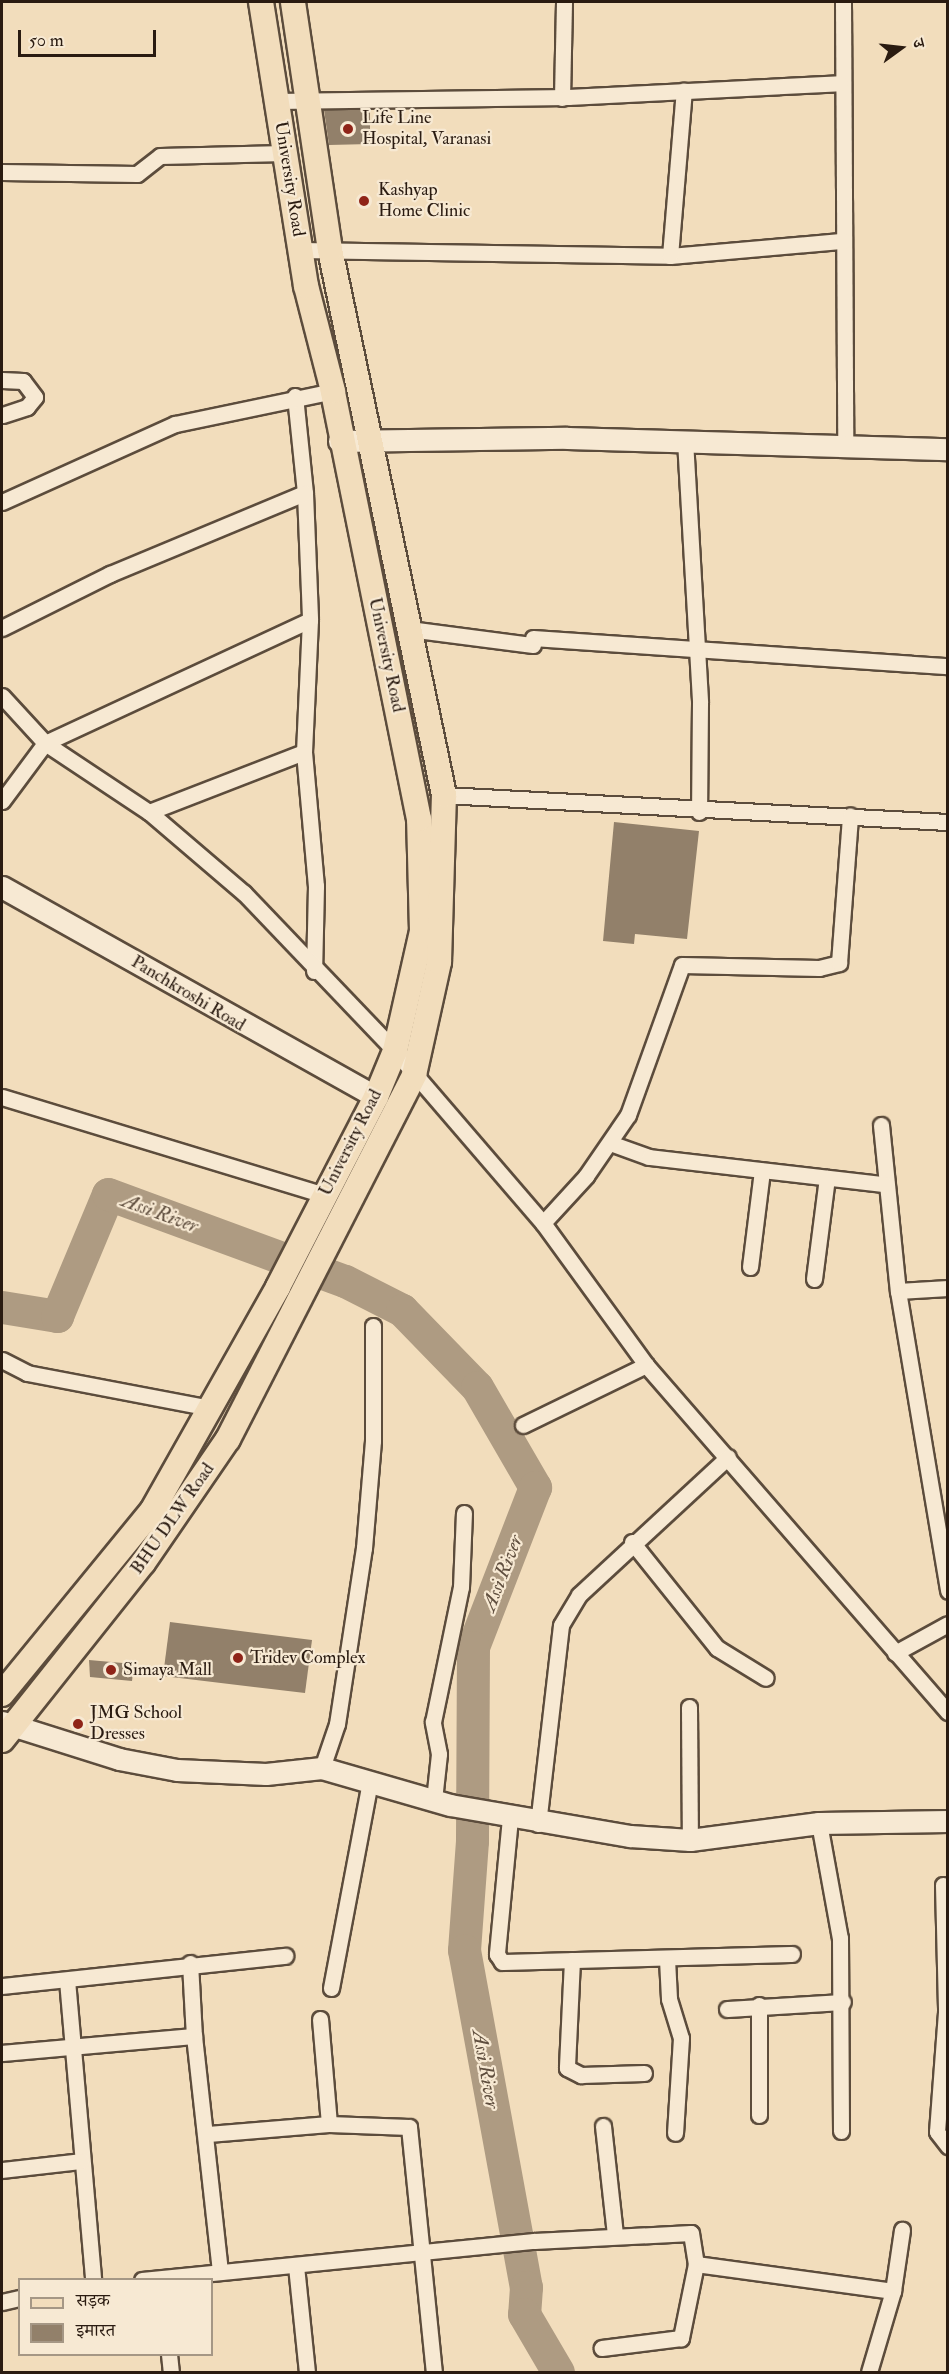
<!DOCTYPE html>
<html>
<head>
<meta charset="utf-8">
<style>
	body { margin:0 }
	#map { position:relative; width:949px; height:2374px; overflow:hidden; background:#f2ddbc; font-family:"IM FELL Double Pica","Noto Serif Devanagari",serif }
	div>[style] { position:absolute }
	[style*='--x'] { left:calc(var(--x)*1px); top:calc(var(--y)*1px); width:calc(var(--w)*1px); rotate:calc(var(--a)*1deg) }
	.river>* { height:33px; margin:-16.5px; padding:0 16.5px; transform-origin:16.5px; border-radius:16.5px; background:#ae9b82 }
	.building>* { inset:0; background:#92806a }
	.roads { filter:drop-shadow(2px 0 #5c4c3c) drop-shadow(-2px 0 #5c4c3c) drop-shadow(0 2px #5c4c3c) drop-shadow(0 -2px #5c4c3c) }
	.street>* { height:15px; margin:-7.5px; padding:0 7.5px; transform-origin:7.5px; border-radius:7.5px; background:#f7e9d3 }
	.secondary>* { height:21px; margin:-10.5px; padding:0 10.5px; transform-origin:10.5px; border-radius:10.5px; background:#f7e9d3 }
	.primary>* { height:24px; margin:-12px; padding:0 12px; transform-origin:12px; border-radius:12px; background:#f2ddbc }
	.dots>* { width:16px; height:16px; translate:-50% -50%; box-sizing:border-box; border:3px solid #f7e9d3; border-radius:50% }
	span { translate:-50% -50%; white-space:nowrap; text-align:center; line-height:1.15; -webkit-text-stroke:4.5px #f7e9d3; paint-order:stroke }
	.poi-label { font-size:18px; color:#2a1b11 }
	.left { translate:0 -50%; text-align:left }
	.street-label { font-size:18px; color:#2a1b11 }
	.water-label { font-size:20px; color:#5f4e3e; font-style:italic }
	.frame { position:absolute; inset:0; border:3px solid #2a1b11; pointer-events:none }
	.legend { position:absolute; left:18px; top:2278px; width:195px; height:78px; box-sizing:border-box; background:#f7e9d3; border:2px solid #a59785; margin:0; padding:8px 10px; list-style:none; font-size:18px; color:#2a1b11 }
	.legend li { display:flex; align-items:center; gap:12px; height:30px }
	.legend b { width:30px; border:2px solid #a59785 }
	.north { position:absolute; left:871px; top:18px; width:60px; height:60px; -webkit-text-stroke:4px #f7e9d3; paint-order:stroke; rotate:75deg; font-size:16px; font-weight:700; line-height:24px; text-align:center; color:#2a1b11 }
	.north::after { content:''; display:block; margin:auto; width:21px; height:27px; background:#2a1b11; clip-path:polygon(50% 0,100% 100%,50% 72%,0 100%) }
	.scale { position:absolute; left:18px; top:30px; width:138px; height:27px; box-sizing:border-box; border:3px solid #2a1b11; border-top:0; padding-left:8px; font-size:18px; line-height:21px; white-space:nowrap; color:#2a1b11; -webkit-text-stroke:4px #f7e9d3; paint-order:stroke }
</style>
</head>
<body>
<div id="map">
	<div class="river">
		<div style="--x:2;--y:1307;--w:56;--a:9.3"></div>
		<div style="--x:57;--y:1316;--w:132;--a:-67.3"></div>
		<div style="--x:108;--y:1194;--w:252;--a:20.2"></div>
		<div style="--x:345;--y:1281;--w:64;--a:27"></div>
		<div style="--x:402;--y:1310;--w:107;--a:45.8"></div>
		<div style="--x:477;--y:1387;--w:116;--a:59.9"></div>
		<div style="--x:535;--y:1487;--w:172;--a:111.2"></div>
		<div style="--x:473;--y:1647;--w:194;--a:90.3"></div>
		<div style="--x:472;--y:1841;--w:109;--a:94.2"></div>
		<div style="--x:464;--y:1950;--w:343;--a:79.6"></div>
		<div style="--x:526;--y:2287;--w:27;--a:94"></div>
		<div style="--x:524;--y:2314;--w:67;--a:59.6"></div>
	</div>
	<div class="building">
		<div style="clip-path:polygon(370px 109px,370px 144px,329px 145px,324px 110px)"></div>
		<div style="clip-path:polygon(614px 822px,699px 831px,687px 939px,635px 934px,634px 944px,603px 941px)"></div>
		<div style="clip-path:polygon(170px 1622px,312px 1640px,305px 1693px,163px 1676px)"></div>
		<div style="clip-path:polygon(89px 1660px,134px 1664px,132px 1681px,90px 1677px)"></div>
	</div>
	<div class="roads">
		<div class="street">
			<div style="--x:843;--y:2;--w:446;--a:89.7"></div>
			<div style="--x:562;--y:98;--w:96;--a:-88.8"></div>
			<div style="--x:277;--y:101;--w:291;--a:-0.8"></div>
			<div style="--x:568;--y:97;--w:272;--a:-2.9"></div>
			<div style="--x:2;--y:172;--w:135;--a:0.8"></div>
			<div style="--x:137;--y:174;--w:29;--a:-38"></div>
			<div style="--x:160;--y:156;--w:125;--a:-1.4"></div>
			<div style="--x:300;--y:250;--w:370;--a:0.9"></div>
			<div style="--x:670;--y:256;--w:174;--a:-5"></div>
			<div style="--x:670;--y:256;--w:166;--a:-85.2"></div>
			<div style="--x:2;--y:380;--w:21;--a:3"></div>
			<div style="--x:23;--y:381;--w:20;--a:53"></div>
			<div style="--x:35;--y:397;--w:13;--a:129"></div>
			<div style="--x:27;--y:407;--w:26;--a:162"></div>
			<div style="--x:295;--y:396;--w:98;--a:84.1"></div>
			<div style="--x:305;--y:493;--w:127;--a:87.7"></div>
			<div style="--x:310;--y:620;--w:132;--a:92.6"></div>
			<div style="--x:304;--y:752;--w:135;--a:84.9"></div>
			<div style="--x:316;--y:886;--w:85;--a:91.3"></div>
			<div style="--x:685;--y:440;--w:263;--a:86.7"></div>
			<div style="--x:700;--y:703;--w:109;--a:90.5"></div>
			<div style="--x:2;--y:502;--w:190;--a:-24.3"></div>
			<div style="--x:175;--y:424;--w:161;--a:-11.8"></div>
			<div style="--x:2;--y:628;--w:121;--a:-26.6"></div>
			<div style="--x:110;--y:574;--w:211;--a:-22.6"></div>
			<div style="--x:409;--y:629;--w:125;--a:7.4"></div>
			<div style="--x:533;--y:638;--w:416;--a:3.9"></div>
			<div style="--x:2;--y:696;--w:64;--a:47.5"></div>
			<div style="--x:45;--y:743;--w:125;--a:33.6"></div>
			<div style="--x:149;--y:812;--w:125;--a:40.5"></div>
			<div style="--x:244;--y:893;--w:219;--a:46.3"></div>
			<div style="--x:395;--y:1051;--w:227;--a:49.3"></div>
			<div style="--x:543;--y:1223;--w:175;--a:54"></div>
			<div style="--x:646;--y:1365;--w:460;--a:49"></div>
			<div style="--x:444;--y:795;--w:505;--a:3.07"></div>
			<div style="--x:2;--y:801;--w:72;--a:-53.4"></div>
			<div style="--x:45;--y:743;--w:292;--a:-24.9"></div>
			<div style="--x:149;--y:812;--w:166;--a:-21.2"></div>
			<div style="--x:2;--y:1097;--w:337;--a:16.9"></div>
			<div style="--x:881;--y:1125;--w:167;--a:84.2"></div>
			<div style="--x:898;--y:1291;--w:304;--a:80.5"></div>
			<div style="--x:610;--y:1143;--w:41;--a:19.7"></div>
			<div style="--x:649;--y:1157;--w:237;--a:6.6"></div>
			<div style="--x:543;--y:1223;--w:64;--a:-47.5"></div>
			<div style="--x:586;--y:1176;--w:74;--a:-55.5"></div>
			<div style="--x:628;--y:1115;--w:159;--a:-70.2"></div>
			<div style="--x:682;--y:965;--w:137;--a:1.3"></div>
			<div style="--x:819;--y:968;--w:21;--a:-14"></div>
			<div style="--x:839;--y:963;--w:148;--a:-85.7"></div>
			<div style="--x:750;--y:1267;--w:97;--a:-82.9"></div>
			<div style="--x:814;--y:1279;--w:102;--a:-82.7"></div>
			<div style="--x:898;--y:1291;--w:50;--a:-3.4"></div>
			<div style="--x:2;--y:1360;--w:28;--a:27"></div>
			<div style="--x:27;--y:1373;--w:186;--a:10.8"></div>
			<div style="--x:523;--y:1425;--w:137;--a:-26"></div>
			<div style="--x:632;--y:1542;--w:136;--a:51.3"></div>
			<div style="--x:717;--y:1648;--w:57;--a:31.5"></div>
			<div style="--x:895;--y:1653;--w:60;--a:-28.7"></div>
			<div style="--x:689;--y:1707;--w:133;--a:89.6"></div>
			<div style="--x:322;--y:1768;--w:46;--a:-71.2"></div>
			<div style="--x:337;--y:1724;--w:178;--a:-81.3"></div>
			<div style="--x:364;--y:1548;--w:107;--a:-85.2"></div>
			<div style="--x:373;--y:1441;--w:115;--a:-90"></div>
			<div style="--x:434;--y:1800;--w:46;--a:-83.8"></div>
			<div style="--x:439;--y:1754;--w:33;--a:-101"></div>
			<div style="--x:433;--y:1722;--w:138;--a:-78.3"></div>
			<div style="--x:461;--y:1587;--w:74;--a:-87.7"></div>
			<div style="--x:510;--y:1818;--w:137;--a:95.5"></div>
			<div style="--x:497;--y:1954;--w:9;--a:58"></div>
			<div style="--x:502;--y:1962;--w:290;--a:-1.6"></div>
			<div style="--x:819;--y:1823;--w:117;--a:79.7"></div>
			<div style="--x:840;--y:1938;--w:193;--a:89.7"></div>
			<div style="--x:538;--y:1824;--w:200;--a:-83.4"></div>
			<div style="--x:561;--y:1625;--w:35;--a:-59"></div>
			<div style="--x:579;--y:1595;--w:203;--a:-42.8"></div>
			<div style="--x:943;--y:1885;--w:127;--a:88.6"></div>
			<div style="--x:946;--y:2012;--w:120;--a:94.3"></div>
			<div style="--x:937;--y:2132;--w:18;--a:52"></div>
			<div style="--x:667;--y:1959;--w:40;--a:87.1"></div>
			<div style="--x:669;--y:1999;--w:41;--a:72.9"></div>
			<div style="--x:681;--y:2038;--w:95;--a:93.6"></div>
			<div style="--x:572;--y:1960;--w:108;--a:92.7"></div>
			<div style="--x:567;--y:2068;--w:16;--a:27"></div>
			<div style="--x:581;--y:2075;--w:63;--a:-1.8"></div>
			<div style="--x:190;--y:1963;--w:73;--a:86.9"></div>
			<div style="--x:67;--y:1980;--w:301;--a:85"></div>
			<div style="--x:2;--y:1986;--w:285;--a:-6.1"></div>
			<div style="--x:331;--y:1988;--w:210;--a:-79.3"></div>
			<div style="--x:727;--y:2009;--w:116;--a:-3.5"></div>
			<div style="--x:320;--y:2019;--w:105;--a:85.1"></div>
			<div style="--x:2;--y:2053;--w:193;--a:-5.1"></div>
			<div style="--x:194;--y:2036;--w:237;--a:83.7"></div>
			<div style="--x:759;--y:2115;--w:110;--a:-90"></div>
			<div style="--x:603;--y:2126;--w:110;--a:83.7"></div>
			<div style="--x:208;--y:2134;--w:121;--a:-4.7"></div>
			<div style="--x:329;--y:2124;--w:80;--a:2.1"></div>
			<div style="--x:409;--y:2127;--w:246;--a:84.2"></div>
			<div style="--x:2;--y:2170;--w:80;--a:-6.5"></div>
			<div style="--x:696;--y:2264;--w:199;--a:7.8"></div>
			<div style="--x:893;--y:2291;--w:84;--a:106.5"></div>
			<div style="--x:296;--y:2266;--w:107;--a:84.1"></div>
			<div style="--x:142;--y:2280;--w:394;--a:-5.7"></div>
			<div style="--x:534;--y:2241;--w:157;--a:-2.9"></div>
			<div style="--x:691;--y:2233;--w:31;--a:81"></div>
			<div style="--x:696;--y:2264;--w:76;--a:101.5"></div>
			<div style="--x:681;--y:2338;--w:80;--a:172.8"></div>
			<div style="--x:893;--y:2291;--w:62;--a:-81.6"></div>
			<div style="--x:2;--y:2302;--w:18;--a:-13"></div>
			<div style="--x:169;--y:2354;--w:18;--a:84"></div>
		</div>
		<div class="secondary">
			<div style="--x:339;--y:441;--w:228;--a:-0.8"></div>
			<div style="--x:567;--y:438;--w:381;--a:1.7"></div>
			<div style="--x:2;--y:887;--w:429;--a:29.3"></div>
			<div style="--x:2;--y:1722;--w:123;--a:17.5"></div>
			<div style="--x:119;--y:1759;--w:59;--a:10.7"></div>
			<div style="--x:177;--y:1770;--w:89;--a:2.6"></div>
			<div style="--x:266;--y:1774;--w:56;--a:-6.1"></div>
			<div style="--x:322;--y:1768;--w:133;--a:16.1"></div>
			<div style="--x:450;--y:1805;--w:183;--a:9.8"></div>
			<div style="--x:630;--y:1836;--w:60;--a:3.8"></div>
			<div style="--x:690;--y:1840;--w:130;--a:-7.5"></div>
			<div style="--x:819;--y:1823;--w:129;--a:-0.9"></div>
		</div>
		<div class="primary">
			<div style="--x:2;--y:1694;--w:237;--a:-50.7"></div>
			<div style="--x:152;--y:1511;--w:257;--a:-60.6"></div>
			<div style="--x:278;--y:1287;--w:214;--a:-62.7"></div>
			<div style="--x:376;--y:1097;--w:50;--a:-67.6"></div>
			<div style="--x:395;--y:1051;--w:123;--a:-77.3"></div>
			<div style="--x:422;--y:931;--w:112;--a:-91.5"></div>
			<div style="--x:419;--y:819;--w:437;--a:-101.4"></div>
			<div style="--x:333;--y:391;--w:108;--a:-104.4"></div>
			<div style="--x:306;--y:286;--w:288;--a:-99"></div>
			<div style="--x:2;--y:1740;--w:226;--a:-51.5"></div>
			<div style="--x:143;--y:1563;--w:150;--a:-55.6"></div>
			<div style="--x:228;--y:1439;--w:409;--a:-62.9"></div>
			<div style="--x:414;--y:1075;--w:116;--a:-77.5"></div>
			<div style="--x:439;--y:962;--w:167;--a:-88.3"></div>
			<div style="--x:444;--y:795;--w:557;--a:-101.81"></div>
			<div style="--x:330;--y:250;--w:251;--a:-98.5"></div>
		</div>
	</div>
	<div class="dots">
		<div style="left:348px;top:129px;background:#8f2418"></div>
		<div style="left:364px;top:201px;background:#8f2418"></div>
		<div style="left:238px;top:1658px;background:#8f2418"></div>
		<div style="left:111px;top:1670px;background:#8f2418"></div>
		<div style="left:78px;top:1724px;background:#8f2418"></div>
	</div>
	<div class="poi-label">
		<span class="left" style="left:362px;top:129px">Life Line<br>Hospital, Varanasi</span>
		<span class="left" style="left:378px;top:201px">Kashyap<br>Home Clinic</span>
		<span class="left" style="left:250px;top:1658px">Tridev Complex</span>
		<span class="left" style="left:123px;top:1670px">Simaya Mall</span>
		<span class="left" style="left:90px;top:1724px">JMG School<br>Dresses</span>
	</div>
	<div class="street-label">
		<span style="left:289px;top:179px;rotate:81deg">University Road</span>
		<span style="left:386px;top:655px;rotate:78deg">University Road</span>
		<span style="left:188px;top:994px;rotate:31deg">Panchkroshi Road</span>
		<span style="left:351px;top:1143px;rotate:-63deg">University Road</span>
		<span style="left:173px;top:1519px;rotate:-55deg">BHU DLW Road</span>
	</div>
	<div class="water-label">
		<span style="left:160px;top:1213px;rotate:20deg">Assi River</span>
		<span style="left:502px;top:1573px;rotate:-69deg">Assi River</span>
		<span style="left:486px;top:2069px;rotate:80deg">Assi River</span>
	</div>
	<div class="frame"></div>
	<ul class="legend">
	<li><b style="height:8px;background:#f2ddbc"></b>सड़क</li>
	<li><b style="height:16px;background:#92806a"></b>इमारत</li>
	</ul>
	<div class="north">उ</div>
	<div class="scale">50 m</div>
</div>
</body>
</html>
